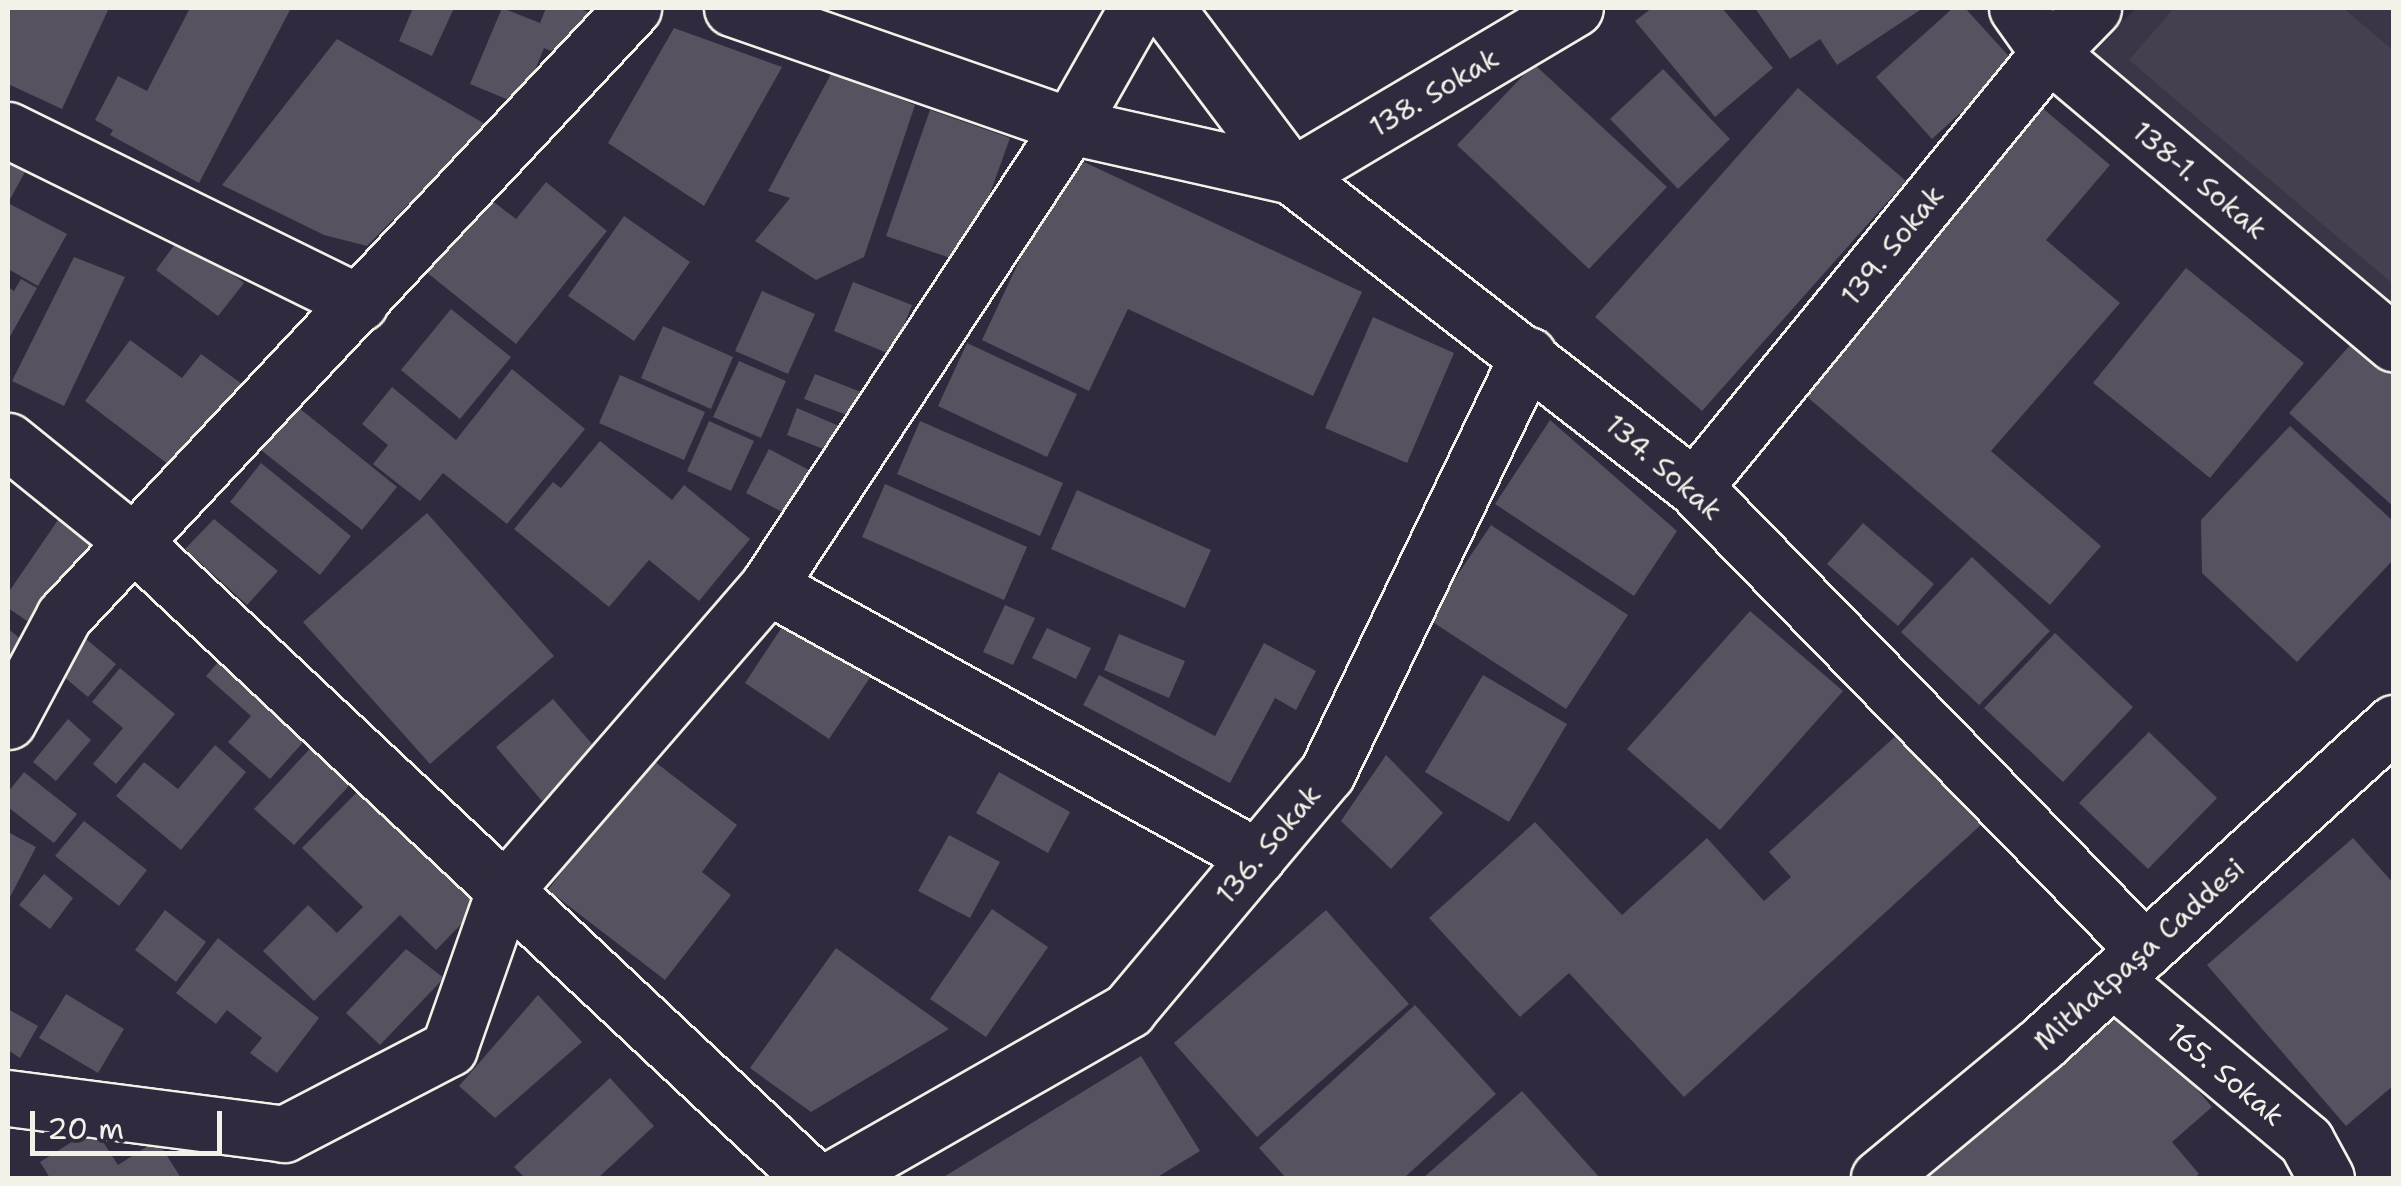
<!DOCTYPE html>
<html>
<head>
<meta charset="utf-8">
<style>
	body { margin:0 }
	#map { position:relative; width:2401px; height:1186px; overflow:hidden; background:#2f2a3d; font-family:"Shantell Sans",sans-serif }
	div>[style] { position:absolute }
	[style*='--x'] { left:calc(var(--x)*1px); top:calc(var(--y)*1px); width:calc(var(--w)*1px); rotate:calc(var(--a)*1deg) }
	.built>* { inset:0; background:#3b3647 }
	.green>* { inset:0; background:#454050 }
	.building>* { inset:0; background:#56525f }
	.roads { filter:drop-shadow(2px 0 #f4f1e8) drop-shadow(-2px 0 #f4f1e8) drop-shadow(0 2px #f4f1e8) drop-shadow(0 -2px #f4f1e8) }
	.street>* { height:55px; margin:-27.5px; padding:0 27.5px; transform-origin:27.5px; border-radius:27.5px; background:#2f2a3d }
	.secondary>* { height:55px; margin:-27.5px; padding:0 27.5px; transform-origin:27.5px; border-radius:27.5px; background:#2f2a3d }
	span { translate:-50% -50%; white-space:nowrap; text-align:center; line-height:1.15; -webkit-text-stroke:8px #2f2a3d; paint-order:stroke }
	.street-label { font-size:28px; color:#f4f1e8 }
	.frame { position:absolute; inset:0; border:10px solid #f4f1e8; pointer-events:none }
	.scale { position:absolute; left:30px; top:1111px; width:192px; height:45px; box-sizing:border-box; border:5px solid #f4f1e8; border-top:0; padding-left:12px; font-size:30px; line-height:35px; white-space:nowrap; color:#f4f1e8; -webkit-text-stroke:8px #2f2a3d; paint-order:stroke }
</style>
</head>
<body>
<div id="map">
	<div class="built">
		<div style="clip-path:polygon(2136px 8px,2393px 8px,2393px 321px,2078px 66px)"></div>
	</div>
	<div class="green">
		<div style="clip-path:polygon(2174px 8px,2343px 8px,2393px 50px,2393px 284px,2129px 60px)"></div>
	</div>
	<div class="building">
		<div style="clip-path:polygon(8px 8px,109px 8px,62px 109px,8px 84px)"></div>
		<div style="clip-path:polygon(190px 8px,291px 8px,199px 183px,110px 135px,113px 130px,95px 120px,118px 76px,147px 91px)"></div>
		<div style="clip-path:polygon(413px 8px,454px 8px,432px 56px,399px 41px)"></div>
		<div style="clip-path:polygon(502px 8px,540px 23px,546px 8px,577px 8px,593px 14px,574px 60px,544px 48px,521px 105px,470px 84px)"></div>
		<div style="clip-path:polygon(1652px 8px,1722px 8px,1773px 68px,1715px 117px,1635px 21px)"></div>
		<div style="clip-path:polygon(1755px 8px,1923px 8px,1837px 65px,1820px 39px,1790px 59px)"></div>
		<div style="clip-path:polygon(1953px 8px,1965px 8px,2015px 63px,1932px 139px,1876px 77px)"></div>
		<div style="clip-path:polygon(674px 28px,782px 67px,704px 206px,608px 143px)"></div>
		<div style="clip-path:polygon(337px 39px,487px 125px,367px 246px,324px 235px,222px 185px)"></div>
		<div style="clip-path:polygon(1534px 64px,1667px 187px,1589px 269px,1457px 145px)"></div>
		<div style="clip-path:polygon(1663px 69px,1730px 139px,1678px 189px,1610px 119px)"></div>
		<div style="clip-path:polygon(832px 72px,915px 105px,864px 257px,816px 280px,755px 241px,790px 198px,768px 191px)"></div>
		<div style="clip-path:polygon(1798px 88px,1906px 181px,1702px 411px,1595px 317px)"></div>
		<div style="clip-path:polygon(2034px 101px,2110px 165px,2046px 240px,2120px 303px,1991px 451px,2101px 546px,2050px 605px,1791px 383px)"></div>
		<div style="clip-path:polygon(930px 110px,1010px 138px,965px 263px,886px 236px)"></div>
		<div style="clip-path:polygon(1069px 155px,1362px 292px,1313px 396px,1128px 309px,1089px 391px,982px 340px)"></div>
		<div style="clip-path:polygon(8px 162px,25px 172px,8px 203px,67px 234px,38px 286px,8px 269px)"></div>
		<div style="clip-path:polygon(546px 182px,607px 231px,516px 344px,425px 271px,486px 196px,516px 219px)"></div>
		<div style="clip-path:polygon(624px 216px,690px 262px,634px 341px,568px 296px)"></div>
		<div style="clip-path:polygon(181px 236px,244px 283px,218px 316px,156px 270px)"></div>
		<div style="clip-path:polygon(74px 257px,125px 277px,64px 406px,12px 381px)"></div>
		<div style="clip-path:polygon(2186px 268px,2304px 363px,2210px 478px,2093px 383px)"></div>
		<div style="clip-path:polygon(21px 279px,37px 288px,8px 340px,8px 287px,14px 291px)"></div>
		<div style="clip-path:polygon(853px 282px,912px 305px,892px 355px,834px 331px)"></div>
		<div style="clip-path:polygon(762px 291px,815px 314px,788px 374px,735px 351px)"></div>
		<div style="clip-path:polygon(451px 309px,511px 357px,460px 419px,401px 370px)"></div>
		<div style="clip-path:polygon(1373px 317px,1454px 353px,1407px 463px,1325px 428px)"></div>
		<div style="clip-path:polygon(663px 326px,733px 357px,711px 409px,641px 378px)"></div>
		<div style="clip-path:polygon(2362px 332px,2394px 361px,2394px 507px,2289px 413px)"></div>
		<div style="clip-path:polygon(130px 340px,182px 378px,201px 354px,242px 384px,177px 471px,85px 401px)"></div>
		<div style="clip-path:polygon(967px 343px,1077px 394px,1047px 457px,938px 406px)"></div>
		<div style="clip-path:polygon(739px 361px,786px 381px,761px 438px,713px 417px)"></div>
		<div style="clip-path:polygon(512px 369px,585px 429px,507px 524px,443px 473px,420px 501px,373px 464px,388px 445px,362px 424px,392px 387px,456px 440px)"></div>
		<div style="clip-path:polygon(815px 374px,861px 392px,852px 417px,804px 399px)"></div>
		<div style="clip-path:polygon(620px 375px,705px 412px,684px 460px,599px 423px)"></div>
		<div style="clip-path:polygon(293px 403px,397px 487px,362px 530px,257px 447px)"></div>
		<div style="clip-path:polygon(797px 408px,844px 428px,834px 453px,787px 435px)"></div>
		<div style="clip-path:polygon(1550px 420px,1677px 531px,1634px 596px,1495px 504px)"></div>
		<div style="clip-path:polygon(709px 421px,754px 441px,731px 491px,687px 471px)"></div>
		<div style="clip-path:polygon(920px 421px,1063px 483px,1040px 536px,897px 474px)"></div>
		<div style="clip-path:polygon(2290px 426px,2394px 522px,2394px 559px,2297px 662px,2202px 573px,2201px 520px)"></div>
		<div style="clip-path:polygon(600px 441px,672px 500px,684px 485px,750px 539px,699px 601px,649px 560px,609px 607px,514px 529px,553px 482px,561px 488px)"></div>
		<div style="clip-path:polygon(769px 449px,809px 470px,786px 514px,746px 493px)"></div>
		<div style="clip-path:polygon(261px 463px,351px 536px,320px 575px,230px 502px)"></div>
		<div style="clip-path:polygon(885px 484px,1027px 547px,1004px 600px,862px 537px)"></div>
		<div style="clip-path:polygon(1077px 490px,1211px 550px,1185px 608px,1051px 549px)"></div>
		<div style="clip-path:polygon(427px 513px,554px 656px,430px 764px,303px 622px)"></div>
		<div style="clip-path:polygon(60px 517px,95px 541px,36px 627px,8px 608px,8px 593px)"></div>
		<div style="clip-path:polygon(214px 519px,278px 571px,247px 605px,185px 549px)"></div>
		<div style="clip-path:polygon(1863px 523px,1934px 584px,1898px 626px,1827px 564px)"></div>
		<div style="clip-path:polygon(1491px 525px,1628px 615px,1566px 709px,1428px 619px)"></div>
		<div style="clip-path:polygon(1972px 557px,2050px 631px,1979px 705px,1901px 632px)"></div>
		<div style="clip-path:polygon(1005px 605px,1035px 618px,1013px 665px,983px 652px)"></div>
		<div style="clip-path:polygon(1750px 611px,1843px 691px,1720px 830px,1627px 749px)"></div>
		<div style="clip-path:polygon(792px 612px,877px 667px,829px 739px,745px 683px)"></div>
		<div style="clip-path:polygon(1047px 628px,1091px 648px,1076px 679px,1032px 658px)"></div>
		<div style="clip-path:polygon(8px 629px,25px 642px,8px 665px)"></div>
		<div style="clip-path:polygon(2055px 633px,2133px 707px,2063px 782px,1984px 708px)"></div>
		<div style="clip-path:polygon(80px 634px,116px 664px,88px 697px,52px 667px)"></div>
		<div style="clip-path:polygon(1119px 634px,1185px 661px,1169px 698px,1104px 670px)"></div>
		<div style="clip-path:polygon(1264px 643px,1316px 671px,1296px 710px,1275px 698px,1230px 783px,1083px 705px,1099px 675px,1215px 736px)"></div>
		<div style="clip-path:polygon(230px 649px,317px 727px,270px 779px,228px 742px,251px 716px,206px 676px)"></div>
		<div style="clip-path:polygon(120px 668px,175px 714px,116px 784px,93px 764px,123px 728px,92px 702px)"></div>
		<div style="clip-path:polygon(1483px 675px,1567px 724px,1509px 822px,1425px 772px)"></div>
		<div style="clip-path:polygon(553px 699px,599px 752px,542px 801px,496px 747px)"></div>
		<div style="clip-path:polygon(68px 719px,91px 740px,56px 781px,33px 762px)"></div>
		<div style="clip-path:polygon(1901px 731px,1984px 822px,1684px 1097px,1569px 973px,1520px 1017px,1429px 918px,1535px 822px,1622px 915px,1707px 838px,1764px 901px,1791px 877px,1769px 852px)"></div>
		<div style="clip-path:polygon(2149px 732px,2217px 798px,2148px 869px,2079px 803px)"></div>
		<div style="clip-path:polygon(318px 740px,358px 776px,294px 845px,254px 809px)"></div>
		<div style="clip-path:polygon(215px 745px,246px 772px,181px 850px,116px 796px,144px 762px,178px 789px)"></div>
		<div style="clip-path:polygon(1386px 755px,1443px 813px,1391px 869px,1341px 821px)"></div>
		<div style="clip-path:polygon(650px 758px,737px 825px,702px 872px,731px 895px,665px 980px,548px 890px)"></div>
		<div style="clip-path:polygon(24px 772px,77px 814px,54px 843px,8px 807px,8px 792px)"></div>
		<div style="clip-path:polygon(999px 772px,1070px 812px,1048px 853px,976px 813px)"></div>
		<div style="clip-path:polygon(359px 790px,478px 907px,436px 950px,400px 915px,314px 1001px,263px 951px,308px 905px,337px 933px,363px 907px,302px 848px)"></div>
		<div style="clip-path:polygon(84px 821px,147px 870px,119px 906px,55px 856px)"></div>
		<div style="clip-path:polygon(8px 832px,36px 847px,8px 901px)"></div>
		<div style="clip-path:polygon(949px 835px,1000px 862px,970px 918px,918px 891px)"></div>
		<div style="clip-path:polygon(2353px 838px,2394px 884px,2394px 1085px,2346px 1126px,2207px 965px)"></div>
		<div style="clip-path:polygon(44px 874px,73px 898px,50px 929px,19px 905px)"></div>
		<div style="clip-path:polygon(992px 909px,1048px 947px,986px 1037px,930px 999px)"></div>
		<div style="clip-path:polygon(165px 910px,206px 942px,176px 982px,135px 950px)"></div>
		<div style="clip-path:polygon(1326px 910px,1409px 1004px,1257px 1137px,1174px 1043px)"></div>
		<div style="clip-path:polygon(218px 938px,319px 1018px,277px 1073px,250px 1053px,262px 1038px,227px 1010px,216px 1024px,176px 993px)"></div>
		<div style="clip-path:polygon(836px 948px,949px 1029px,811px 1112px,750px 1068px)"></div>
		<div style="clip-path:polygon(406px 949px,444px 978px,380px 1045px,346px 1013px)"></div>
		<div style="clip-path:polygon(66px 994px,124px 1029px,98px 1073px,39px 1038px)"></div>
		<div style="clip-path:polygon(538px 995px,582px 1042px,495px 1118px,459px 1086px)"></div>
		<div style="clip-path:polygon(2122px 1002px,2212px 1107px,2172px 1142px,2199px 1174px,2194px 1178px,1916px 1178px)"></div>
		<div style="clip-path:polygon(1415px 1005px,1496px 1094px,1404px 1178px,1286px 1178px,1259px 1148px)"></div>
		<div style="clip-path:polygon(8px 1009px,38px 1026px,20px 1058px,8px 1050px)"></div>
		<div style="clip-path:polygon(1141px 1056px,1200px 1151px,1156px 1178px,942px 1178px)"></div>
		<div style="clip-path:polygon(610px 1078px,654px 1126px,598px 1178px,525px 1178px,514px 1167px)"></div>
		<div style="clip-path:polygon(1522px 1091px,1600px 1178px,1423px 1178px)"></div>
		<div style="clip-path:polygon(94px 1128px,118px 1165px,157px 1140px,181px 1178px,50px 1178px,40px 1162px)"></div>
	</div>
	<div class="roads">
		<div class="street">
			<div style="--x:732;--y:8;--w:358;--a:19.2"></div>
			<div style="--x:1070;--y:126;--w:228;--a:12.7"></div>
			<div style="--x:1292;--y:176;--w:329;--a:-30.7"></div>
			<div style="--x:1166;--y:8;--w:210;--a:53.1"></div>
			<div style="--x:1292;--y:176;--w:508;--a:37.73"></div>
			<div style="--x:1694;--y:487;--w:646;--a:45.75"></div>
			<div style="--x:2017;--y:8;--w:55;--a:54.6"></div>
			<div style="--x:2049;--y:53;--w:451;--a:40.1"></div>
			<div style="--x:8;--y:130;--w:392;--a:26.2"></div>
			<div style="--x:8;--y:441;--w:161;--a:38.9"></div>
			<div style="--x:133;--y:542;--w:930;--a:43.13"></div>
			<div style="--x:1694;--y:487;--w:561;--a:-50.72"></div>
			<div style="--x:2049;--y:53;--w:63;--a:-45.6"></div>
			<div style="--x:768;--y:586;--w:559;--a:28.99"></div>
			<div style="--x:8;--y:721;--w:119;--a:-61.9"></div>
			<div style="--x:64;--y:616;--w:833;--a:-46.9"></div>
			<div style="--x:2113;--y:979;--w:252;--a:40"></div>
			<div style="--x:2306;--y:1141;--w:42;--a:61.6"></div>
			<div style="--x:8;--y:1098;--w:278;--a:7.4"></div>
			<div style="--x:284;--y:1134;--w:186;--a:-27.5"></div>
			<div style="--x:449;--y:1048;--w:166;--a:-70.7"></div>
			<div style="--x:504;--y:891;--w:403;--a:-49.1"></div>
			<div style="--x:768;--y:586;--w:550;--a:-56.71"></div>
			<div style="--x:1070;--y:126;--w:136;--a:-60.4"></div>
			<div style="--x:834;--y:1178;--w:339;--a:-29.7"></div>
			<div style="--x:1128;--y:1010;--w:309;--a:-50"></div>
			<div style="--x:1327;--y:773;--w:464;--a:-64.3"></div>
		</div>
		<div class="secondary">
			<div style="--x:1879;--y:1178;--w:210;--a:-39.6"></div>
			<div style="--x:2041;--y:1044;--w:477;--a:-42.3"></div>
		</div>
	</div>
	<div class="street-label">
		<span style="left:1434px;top:92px;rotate:-31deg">138. Sokak</span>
		<span style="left:2200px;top:180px;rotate:40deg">138-1. Sokak</span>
		<span style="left:1892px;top:245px;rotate:-51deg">139. Sokak</span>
		<span style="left:1664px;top:467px;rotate:41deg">134. Sokak</span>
		<span style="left:1268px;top:844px;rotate:-50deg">136. Sokak</span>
		<span style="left:2139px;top:954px;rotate:-42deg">Mithatpaşa Caddesi</span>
		<span style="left:2226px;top:1074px;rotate:40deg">165. Sokak</span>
	</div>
	<div class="frame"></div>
	<div class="scale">20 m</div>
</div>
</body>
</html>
